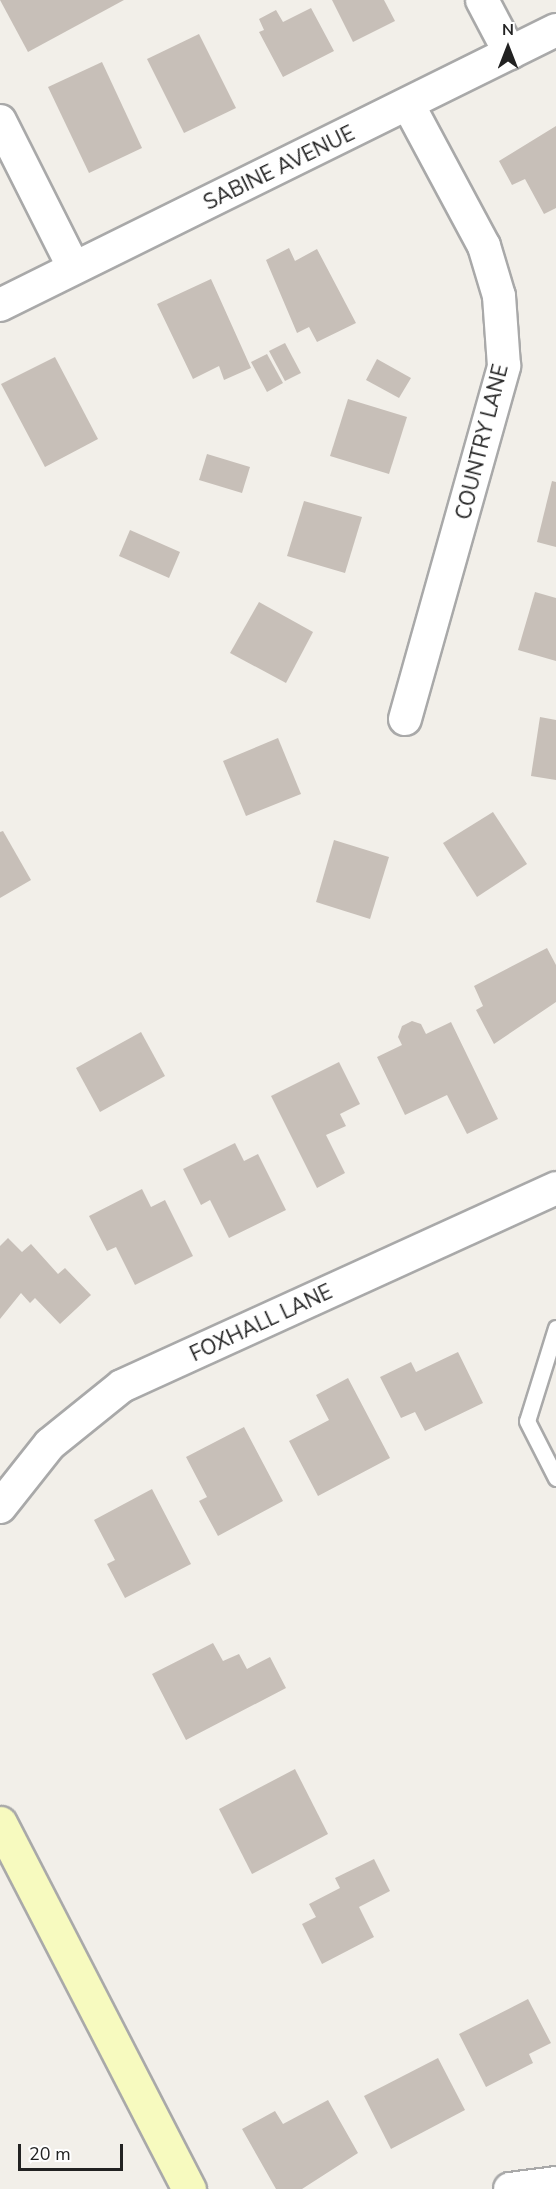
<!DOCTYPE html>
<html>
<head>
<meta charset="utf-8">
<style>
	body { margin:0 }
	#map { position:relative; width:556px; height:2189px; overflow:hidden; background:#f2efe9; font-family:"Nunito Sans",sans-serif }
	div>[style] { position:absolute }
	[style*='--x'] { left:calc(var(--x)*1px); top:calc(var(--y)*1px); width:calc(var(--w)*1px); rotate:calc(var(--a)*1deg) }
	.building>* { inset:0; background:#c7bfb8 }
	.roads { filter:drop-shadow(2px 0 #a9a9a9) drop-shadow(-2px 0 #a9a9a9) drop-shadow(0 2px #a9a9a9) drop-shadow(0 -2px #a9a9a9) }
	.lane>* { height:15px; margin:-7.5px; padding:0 7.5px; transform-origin:7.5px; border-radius:7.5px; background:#fff }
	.street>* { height:32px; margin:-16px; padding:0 16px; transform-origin:16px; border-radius:16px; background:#fff }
	.secondary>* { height:33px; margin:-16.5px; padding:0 16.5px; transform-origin:16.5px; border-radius:16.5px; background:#f7fabf }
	span { translate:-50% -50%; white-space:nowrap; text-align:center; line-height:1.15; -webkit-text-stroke:6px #fff; paint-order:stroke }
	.street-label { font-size:21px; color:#222 }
	.north { position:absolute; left:478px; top:18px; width:60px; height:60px; -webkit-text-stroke:4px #fff; paint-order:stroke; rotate:0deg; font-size:16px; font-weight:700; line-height:24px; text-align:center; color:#222 }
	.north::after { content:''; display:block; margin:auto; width:21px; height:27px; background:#222; clip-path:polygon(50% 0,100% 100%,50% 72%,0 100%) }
	.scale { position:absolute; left:18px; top:2144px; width:105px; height:27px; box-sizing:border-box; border:3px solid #222; border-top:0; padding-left:8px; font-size:18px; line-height:21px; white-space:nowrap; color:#222; -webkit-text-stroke:4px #fff; paint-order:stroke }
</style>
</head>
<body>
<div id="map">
	<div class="building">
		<div style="clip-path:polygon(0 0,124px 0,28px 52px)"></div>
		<div style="clip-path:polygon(332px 0,384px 0,395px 21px,353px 42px)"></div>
		<div style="clip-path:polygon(311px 8px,334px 51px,283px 77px,259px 32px,264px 30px,259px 19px,276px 10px,283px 22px)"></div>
		<div style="clip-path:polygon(199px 34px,236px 108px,184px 133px,147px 59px)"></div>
		<div style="clip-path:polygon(102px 62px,142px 148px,89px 173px,48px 87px)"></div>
		<div style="clip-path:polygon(556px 126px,556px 208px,544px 214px,525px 179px,512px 185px,499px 161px)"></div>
		<div style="clip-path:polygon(289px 248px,295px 261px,317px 249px,356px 323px,317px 342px,309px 327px,297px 333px,266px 260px)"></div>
		<div style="clip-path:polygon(211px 279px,251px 368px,224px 380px,219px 366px,193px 379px,157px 304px)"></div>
		<div style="clip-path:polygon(285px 343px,301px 373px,285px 381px,269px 351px)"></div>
		<div style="clip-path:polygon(267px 354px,283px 383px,267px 392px,251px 362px)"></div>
		<div style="clip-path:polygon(55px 357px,98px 439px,45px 467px,1px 384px)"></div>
		<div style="clip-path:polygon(377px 359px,411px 378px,399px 398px,366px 380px)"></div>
		<div style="clip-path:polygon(348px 399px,407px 417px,389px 474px,330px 456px)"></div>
		<div style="clip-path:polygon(207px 454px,250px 467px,242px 493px,199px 480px)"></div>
		<div style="clip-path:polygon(552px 481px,556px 482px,556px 547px,537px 542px)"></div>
		<div style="clip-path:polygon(304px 501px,362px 517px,345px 573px,287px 556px)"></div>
		<div style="clip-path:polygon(130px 530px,180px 552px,169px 578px,119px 556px)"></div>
		<div style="clip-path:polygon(535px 592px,556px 598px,556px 661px,518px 650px)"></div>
		<div style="clip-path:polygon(259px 602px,313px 632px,286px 683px,230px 653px)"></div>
		<div style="clip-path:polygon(540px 717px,556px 720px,556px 780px,531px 776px)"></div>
		<div style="clip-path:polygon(278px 738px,301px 794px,246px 816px,223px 761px)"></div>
		<div style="clip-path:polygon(493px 812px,527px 864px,477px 897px,443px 843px)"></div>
		<div style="clip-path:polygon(3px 831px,31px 880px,0 898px,0 832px)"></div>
		<div style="clip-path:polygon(334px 840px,389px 857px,370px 919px,316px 902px)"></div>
		<div style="clip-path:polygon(547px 948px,556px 965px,556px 1002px,494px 1044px,476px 1010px,483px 1006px,474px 986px)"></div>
		<div style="clip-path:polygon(412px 1021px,421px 1024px,426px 1034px,451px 1022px,498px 1119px,467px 1134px,447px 1095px,405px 1115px,377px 1057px,402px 1045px,398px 1037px,402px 1026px)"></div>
		<div style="clip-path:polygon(141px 1032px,165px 1076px,100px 1112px,76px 1068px)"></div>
		<div style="clip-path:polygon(339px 1062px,360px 1104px,340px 1114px,346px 1126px,326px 1135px,345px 1173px,317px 1188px,271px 1096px)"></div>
		<div style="clip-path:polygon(235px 1143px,244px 1161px,258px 1154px,286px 1210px,229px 1238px,210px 1200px,201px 1205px,183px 1169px)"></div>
		<div style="clip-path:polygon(142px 1189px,151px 1207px,165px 1200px,193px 1256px,135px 1285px,116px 1247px,107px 1251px,89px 1216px)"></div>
		<div style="clip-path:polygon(8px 1238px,22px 1252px,31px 1244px,58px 1274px,65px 1268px,91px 1295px,60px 1324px,35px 1298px,30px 1303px,21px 1293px,0 1319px,0 1246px)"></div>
		<div style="clip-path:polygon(458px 1352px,483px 1403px,425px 1431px,415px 1412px,401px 1418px,380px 1377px,411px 1362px,416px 1372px)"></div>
		<div style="clip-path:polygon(348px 1378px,390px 1458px,318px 1496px,289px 1441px,329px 1420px,316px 1395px)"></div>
		<div style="clip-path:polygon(244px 1427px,283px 1501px,218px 1536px,199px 1501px,207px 1497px,186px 1457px)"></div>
		<div style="clip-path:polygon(152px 1489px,191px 1564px,125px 1598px,107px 1564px,115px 1560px,94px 1520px)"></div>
		<div style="clip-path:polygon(213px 1643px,223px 1661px,239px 1654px,247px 1669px,270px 1657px,286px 1688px,186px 1740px,152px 1674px)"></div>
		<div style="clip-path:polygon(295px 1769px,328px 1834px,252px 1874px,219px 1809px)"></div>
		<div style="clip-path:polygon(374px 1859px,390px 1891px,359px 1907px,374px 1937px,322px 1964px,302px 1924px,316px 1917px,309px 1904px,340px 1888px,335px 1878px)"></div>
		<div style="clip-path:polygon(528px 1999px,551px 2043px,529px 2054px,533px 2063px,486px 2087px,459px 2034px)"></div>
		<div style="clip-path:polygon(438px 2058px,465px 2110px,391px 2149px,364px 2096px)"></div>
		<div style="clip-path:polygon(328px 2100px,358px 2153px,302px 2189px,276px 2189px,242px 2129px,275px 2111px,283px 2124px)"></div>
	</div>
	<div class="roads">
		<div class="lane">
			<div style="--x:556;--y:1328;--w:97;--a:107.3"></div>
			<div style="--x:527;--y:1421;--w:64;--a:63"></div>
		</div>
		<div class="street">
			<div style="--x:482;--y:0;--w:60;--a:62.2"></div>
			<div style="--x:0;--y:121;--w:162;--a:63.3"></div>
			<div style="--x:0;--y:305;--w:620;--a:-26.32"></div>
			<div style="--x:405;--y:719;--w:367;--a:-74.3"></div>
			<div style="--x:504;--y:366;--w:70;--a:-94.1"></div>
			<div style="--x:499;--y:296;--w:52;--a:-106.7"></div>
			<div style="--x:484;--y:246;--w:159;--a:-118.2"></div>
			<div style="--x:0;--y:1507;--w:80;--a:-51.6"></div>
			<div style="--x:50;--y:1444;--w:92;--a:-38.9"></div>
			<div style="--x:122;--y:1386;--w:477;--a:-24.5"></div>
			<div style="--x:510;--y:2189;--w:46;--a:-7.4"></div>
		</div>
		<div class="secondary">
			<div style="--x:0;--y:1823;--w:412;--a:62.7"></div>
		</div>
	</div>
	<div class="street-label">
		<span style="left:279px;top:168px;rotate:-26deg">SABINE AVENUE</span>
		<span style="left:482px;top:442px;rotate:-76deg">COUNTRY LANE</span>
		<span style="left:261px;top:1323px;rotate:-25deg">FOXHALL LANE</span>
	</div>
	<div class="north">N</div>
	<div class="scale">20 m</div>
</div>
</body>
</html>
